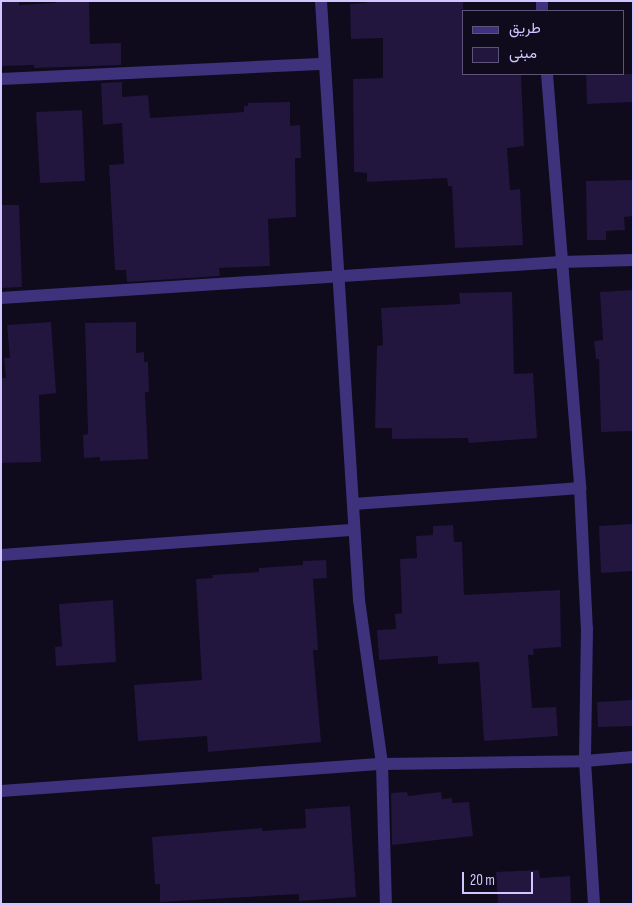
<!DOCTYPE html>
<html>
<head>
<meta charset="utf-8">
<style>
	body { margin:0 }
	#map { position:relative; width:634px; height:905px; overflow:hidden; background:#0f0a1c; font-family:"Sofia Sans Condensed",Vazirmatn,sans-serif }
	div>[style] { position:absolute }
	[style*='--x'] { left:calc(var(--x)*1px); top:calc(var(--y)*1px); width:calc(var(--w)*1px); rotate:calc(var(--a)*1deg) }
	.building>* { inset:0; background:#22153e }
	.minor>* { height:12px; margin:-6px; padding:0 6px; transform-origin:6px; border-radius:6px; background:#3e327d }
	span { translate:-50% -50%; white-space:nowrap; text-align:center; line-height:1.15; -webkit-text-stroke:4.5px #0f0a1c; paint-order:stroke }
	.frame { position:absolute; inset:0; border:2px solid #d3c5ff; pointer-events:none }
	.legend { position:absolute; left:462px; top:10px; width:162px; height:65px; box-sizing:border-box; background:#0f0a1c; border:1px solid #5d5577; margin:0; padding:6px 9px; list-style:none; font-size:15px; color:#d3c5ff }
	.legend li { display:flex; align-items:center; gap:10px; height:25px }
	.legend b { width:25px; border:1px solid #5d5577 }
	.scale { position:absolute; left:462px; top:872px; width:71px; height:22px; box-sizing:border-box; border:2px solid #d3c5ff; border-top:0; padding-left:6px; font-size:15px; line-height:18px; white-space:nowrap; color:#d3c5ff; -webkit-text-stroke:4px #0f0a1c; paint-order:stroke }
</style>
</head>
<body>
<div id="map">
	<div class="building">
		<div style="clip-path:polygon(56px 1px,89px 1px,90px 44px,121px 43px,121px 65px,34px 68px,34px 65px,1px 66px,1px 2px,19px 2px,19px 5px,56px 3px)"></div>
		<div style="clip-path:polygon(367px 1px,463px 1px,463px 74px,521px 74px,524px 146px,507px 148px,510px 190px,520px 189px,523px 245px,455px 248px,452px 186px,448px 186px,447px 178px,367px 182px,367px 173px,354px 172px,353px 79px,383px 78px,383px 38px,351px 39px,350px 4px,367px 3px)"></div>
		<div style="clip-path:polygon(586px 74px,633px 74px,633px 102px,587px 104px)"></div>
		<div style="clip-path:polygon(122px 82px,122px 97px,148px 95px,150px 118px,244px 112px,244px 106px,248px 106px,248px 103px,290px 102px,290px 126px,300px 125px,301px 158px,295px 158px,296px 217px,268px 219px,270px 266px,219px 268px,220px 276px,127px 282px,126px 270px,115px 270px,109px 165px,124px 164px,122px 123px,103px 125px,101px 83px)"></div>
		<div style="clip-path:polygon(82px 110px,85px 181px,40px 183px,36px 112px)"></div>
		<div style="clip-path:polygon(633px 180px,633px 216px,624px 217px,625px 230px,606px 231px,606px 240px,587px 240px,586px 181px)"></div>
		<div style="clip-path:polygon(1px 205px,19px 205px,22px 287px,1px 288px)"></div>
		<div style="clip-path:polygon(633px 290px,633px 431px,601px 432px,599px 359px,596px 359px,594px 341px,603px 340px,600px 292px)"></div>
		<div style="clip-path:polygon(512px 292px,514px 374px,533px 373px,537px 438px,469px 443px,468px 438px,392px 439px,392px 428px,375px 428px,377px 346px,383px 345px,381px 308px,460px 304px,459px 293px)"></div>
		<div style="clip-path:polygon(51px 322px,56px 393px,39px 395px,41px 462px,1px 463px,1px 378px,6px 378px,4px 358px,10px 358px,7px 325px)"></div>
		<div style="clip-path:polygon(136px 322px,136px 353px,144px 352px,144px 362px,148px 362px,149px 392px,145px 392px,148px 459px,100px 461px,100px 457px,84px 458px,83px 435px,88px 434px,85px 323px)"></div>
		<div style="clip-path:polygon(633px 524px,633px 571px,601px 573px,599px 526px)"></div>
		<div style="clip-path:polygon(453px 525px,454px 542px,462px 542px,464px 595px,560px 590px,561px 647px,533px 649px,534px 655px,528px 655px,532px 708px,556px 707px,558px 736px,484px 741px,479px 662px,438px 664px,438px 656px,379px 660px,377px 630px,396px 629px,395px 614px,402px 613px,400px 559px,417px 558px,416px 536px,433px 535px,433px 526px)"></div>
		<div style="clip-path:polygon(326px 560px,327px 578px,313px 579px,318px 650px,313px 650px,321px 742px,208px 752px,207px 736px,138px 741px,134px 685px,202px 680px,196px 579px,213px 578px,212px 575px,259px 572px,259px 568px,303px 565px,303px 561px)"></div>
		<div style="clip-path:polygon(113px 600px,116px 662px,56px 666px,55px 647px,62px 646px,59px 604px)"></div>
		<div style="clip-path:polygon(633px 700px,633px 726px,598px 727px,597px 702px)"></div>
		<div style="clip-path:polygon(407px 792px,408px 796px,441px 792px,442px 799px,452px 798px,452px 803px,469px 802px,473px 836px,392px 845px,391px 793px)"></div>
		<div style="clip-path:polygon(350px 806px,356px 897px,299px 901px,299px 894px,160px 902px,160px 884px,155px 884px,152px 837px,262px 828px,262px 831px,306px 828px,305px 809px)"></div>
		<div style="clip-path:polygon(539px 870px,540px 878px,570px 876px,571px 904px,498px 904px,496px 872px)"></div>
	</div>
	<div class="minor">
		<div style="--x:321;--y:1;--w:600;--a:86.37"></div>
		<div style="--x:359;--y:600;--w:166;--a:82"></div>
		<div style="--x:382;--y:764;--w:140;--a:88.4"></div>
		<div style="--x:542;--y:1;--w:10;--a:90"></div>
		<div style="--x:547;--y:74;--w:415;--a:85.4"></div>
		<div style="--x:580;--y:488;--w:141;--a:87.2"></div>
		<div style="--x:587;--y:629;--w:132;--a:90.9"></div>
		<div style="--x:585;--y:761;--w:143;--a:86.4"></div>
		<div style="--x:1;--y:79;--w:324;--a:-2.7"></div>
		<div style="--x:1;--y:298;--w:561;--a:-3.68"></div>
		<div style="--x:561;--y:262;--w:72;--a:-1.6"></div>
		<div style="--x:353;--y:504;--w:228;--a:-4"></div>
		<div style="--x:1;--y:555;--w:354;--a:-4.1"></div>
		<div style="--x:1;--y:791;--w:382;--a:-4.1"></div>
		<div style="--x:382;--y:764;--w:203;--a:-0.8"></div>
		<div style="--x:585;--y:761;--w:48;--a:-4.8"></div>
	</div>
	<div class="frame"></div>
	<ul class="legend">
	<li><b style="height:6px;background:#3e327d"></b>طريق</li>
	<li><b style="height:14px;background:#22153e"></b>مبنى</li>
	</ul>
	<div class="scale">20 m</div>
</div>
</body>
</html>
